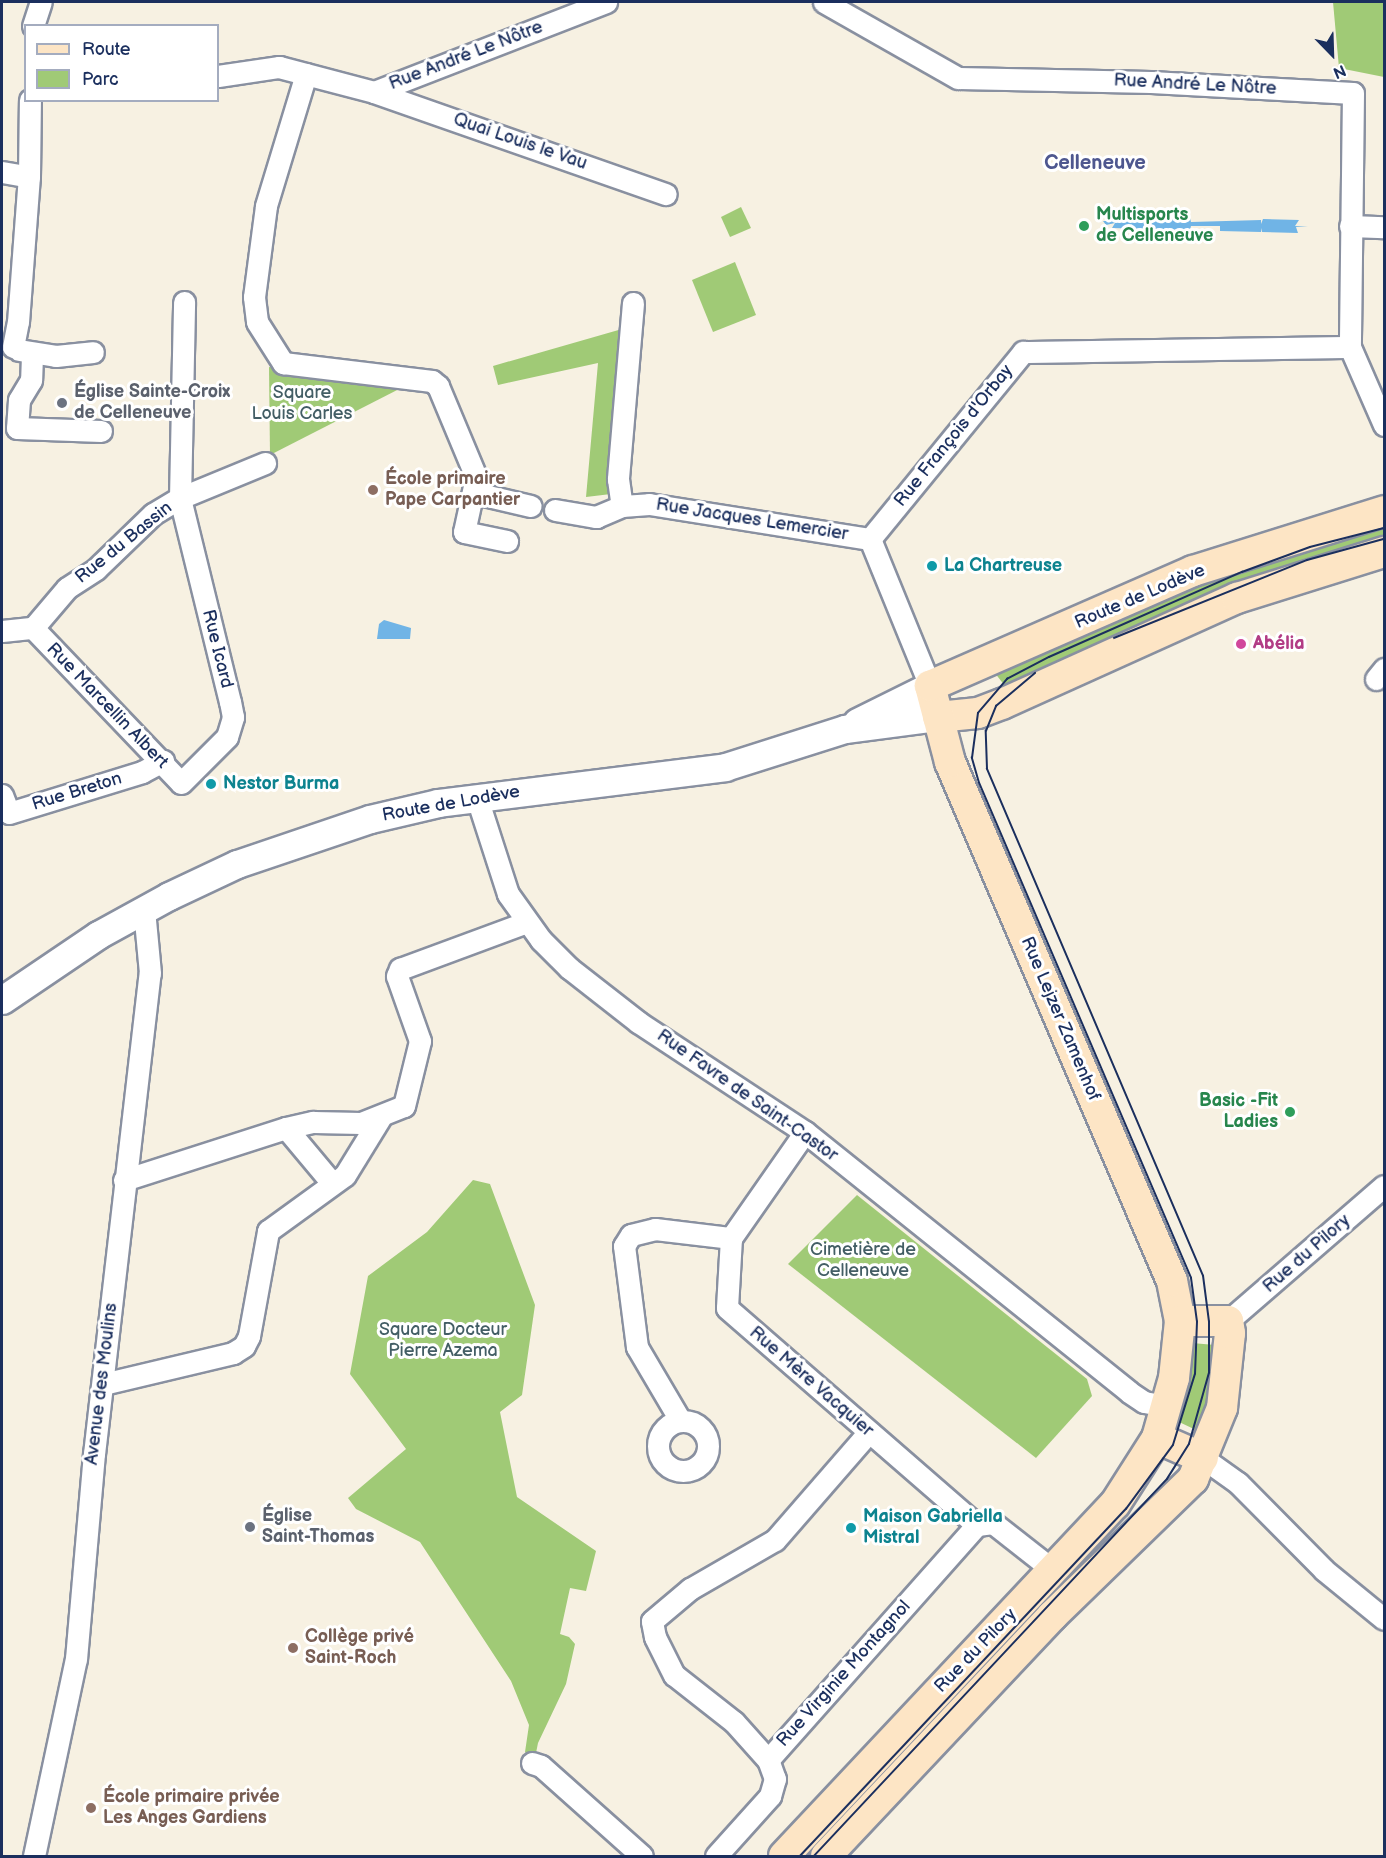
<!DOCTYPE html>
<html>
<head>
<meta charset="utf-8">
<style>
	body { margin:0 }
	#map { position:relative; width:1386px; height:1858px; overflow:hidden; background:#f7f1e2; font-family:"Balsamiq Sans",sans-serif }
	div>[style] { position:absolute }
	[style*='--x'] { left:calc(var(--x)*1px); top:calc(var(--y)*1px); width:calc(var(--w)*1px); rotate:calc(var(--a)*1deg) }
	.green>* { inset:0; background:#a0ca76 }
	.water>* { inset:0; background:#70b4e6 }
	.roads { filter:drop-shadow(2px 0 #8990a0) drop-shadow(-2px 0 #8990a0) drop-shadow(0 2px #8990a0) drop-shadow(0 -2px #8990a0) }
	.minor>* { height:21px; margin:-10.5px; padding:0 10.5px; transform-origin:10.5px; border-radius:10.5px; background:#fff }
	.minor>.ring { margin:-10.5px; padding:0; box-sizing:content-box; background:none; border:21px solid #fff; border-radius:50% }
	.tertiary>* { height:27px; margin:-13.5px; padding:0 13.5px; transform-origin:13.5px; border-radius:13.5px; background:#fff }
	.secondary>* { height:30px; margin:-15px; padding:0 15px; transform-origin:15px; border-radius:15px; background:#fde5c5 }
	.tram>* { height:1.5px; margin:-0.75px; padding:0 0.75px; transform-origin:0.75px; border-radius:0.75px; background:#1b2f5e }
	.dots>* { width:16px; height:16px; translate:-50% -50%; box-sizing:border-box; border:3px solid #fff; border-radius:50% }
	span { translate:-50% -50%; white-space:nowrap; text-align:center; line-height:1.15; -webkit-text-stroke:6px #fff; paint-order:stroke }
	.street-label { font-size:18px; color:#1b2f5e }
	.leisure-label { font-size:18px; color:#27864d; font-weight:700 }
	.left { translate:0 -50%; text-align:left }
	.right { translate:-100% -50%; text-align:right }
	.worship-label { font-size:18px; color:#5b616d; font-weight:700 }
	.park-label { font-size:18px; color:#435e65 }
	.education-label { font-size:18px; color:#785e54; font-weight:700 }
	.culture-label { font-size:18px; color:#0d838f; font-weight:700 }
	.hotel-label { font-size:18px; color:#b23c85; font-weight:700 }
	.neighbourhood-label { font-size:20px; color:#4e578f; font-weight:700 }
	.frame { position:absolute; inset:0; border:3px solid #1b2f5e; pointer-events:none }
	.legend { position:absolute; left:24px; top:24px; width:195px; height:78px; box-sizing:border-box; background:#fff; border:2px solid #a4acbf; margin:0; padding:8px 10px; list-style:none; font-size:18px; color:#1b2f5e }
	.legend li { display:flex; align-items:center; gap:12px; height:30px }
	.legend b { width:30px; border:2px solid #a4acbf }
	.north { position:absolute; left:1302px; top:24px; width:60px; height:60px; -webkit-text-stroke:4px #fff; paint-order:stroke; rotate:157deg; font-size:16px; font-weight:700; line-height:24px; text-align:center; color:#1b2f5e }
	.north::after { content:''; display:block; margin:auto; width:21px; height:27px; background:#1b2f5e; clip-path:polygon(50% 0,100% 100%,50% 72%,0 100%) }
</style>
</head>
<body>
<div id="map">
	<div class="green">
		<div style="clip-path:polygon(1333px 2px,1384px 2px,1384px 77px,1339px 68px)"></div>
		<div style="clip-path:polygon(741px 207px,751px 228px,730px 237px,721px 217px)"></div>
		<div style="clip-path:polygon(735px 262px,756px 315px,713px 332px,692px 280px)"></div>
		<div style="clip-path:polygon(622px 329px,611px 494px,586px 497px,598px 363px,498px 385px,493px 366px)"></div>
		<div style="clip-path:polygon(269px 367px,405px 386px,270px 455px)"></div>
		<div style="clip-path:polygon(1384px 521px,1384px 545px,1005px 686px,991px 668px,1181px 591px)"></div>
		<div style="clip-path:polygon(473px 1180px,490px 1184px,535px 1305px,522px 1395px,500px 1412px,517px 1497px,596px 1551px,586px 1591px,570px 1588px,560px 1634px,569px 1637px,575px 1644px,566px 1684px,538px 1743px,535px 1758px,531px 1758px,525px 1752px,529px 1725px,511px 1681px,420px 1542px,356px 1509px,348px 1498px,406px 1449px,350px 1374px,368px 1276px,427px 1232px)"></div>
		<div style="clip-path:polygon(857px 1195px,1087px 1379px,1092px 1396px,1036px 1458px,788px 1264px)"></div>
		<div style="clip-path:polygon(1192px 1343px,1215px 1345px,1209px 1397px,1201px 1429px,1196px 1430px,1177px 1421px,1187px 1389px)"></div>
	</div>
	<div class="water">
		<div style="clip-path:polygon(1112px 215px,1147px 217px,1149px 220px,1150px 217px,1190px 218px,1191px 222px,1261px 220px,1261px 224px,1263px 219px,1299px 220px,1295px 226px,1308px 227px,1296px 227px,1298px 233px,1262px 232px,1261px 228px,1261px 232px,1220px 231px,1220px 226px,1191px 226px,1190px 230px,1150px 229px,1149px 225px,1148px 229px,1112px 228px,1115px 223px,1106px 225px,1103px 221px,1115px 221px)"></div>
		<div style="clip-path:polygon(384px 620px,411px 628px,410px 639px,377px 639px,379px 624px)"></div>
	</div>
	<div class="roads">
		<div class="minor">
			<div style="--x:824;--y:2;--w:154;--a:29.6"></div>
			<div style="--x:958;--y:78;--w:193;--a:1.2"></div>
			<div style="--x:1151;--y:82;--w:202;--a:3.1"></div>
			<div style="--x:1353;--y:93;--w:254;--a:90.7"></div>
			<div style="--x:1350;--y:347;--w:85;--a:66.4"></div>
			<div style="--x:33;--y:26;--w:25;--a:-72"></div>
			<div style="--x:306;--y:74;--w:138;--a:106.9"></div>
			<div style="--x:266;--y:206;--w:92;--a:97.5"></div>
			<div style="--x:254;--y:297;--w:25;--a:83"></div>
			<div style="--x:257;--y:322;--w:49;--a:57.6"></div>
			<div style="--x:283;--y:363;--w:150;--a:6.9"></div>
			<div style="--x:432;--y:381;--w:8;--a:40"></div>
			<div style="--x:438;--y:386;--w:99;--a:67.3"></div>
			<div style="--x:476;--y:477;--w:56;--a:102.3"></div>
			<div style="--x:464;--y:532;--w:44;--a:11.8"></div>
			<div style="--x:218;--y:76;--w:62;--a:-8.4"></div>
			<div style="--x:279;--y:67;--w:98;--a:14.7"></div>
			<div style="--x:374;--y:92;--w:249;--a:-21.2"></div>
			<div style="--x:374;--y:92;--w:309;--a:19.3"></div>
			<div style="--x:2;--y:172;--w:27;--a:10"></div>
			<div style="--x:1350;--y:226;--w:34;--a:2"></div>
			<div style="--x:633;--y:303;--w:177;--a:94.9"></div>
			<div style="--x:618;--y:479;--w:27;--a:82"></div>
			<div style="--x:622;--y:506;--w:27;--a:-4"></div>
			<div style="--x:649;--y:504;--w:224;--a:9"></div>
			<div style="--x:13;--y:347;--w:25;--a:-79"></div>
			<div style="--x:18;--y:322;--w:145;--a:-85.7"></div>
			<div style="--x:29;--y:177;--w:77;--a:-89.3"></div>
			<div style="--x:19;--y:350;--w:37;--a:9"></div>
			<div style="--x:56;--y:356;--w:37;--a:-6"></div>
			<div style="--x:32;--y:355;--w:25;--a:92"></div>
			<div style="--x:31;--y:380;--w:23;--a:121"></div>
			<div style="--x:19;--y:400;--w:28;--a:94"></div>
			<div style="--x:17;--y:428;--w:84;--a:2"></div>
			<div style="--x:475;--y:493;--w:57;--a:13.1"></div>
			<div style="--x:555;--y:510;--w:42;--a:9.7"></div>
			<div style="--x:596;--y:517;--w:28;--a:-23"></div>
			<div style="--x:870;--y:539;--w:242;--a:-50.7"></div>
			<div style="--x:1023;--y:352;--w:327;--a:-0.9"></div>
			<div style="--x:870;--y:539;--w:159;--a:67.8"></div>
			<div style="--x:33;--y:628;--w:214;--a:46.3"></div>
			<div style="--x:181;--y:783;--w:65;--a:-45"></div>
			<div style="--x:227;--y:737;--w:21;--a:-73"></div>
			<div style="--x:233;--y:717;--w:15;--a:-101"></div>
			<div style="--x:230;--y:702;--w:210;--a:-103.8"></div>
			<div style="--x:180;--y:498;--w:196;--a:-88.8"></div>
			<div style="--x:33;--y:628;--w:52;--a:-49.6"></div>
			<div style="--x:67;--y:588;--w:35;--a:-33"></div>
			<div style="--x:96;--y:569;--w:79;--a:-44"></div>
			<div style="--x:153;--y:514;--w:31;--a:-31"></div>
			<div style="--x:180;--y:498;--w:92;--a:-22.4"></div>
			<div style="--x:2;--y:631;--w:31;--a:-6"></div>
			<div style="--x:1376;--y:679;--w:13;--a:-51"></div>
			<div style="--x:2;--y:795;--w:19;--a:69"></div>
			<div style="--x:9;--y:813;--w:139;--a:-17.1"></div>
			<div style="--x:142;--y:772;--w:24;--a:-28"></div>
			<div style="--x:477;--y:798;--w:101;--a:72.1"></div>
			<div style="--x:508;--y:894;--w:57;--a:54.3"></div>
			<div style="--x:541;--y:940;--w:40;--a:45"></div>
			<div style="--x:569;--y:968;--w:88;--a:38"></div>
			<div style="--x:638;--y:1022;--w:200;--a:33.4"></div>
			<div style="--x:805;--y:1132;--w:415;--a:38.7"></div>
			<div style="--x:1129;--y:1392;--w:18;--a:34"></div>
			<div style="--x:1144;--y:1402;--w:22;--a:10"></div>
			<div style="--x:286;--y:1128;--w:72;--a:50.1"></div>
			<div style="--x:805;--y:1132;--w:129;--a:124.9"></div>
			<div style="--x:731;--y:1238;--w:70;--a:93.3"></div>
			<div style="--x:727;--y:1308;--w:331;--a:41"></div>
			<div style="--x:977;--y:1525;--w:16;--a:-7"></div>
			<div style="--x:993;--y:1523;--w:76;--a:38.1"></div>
			<div style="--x:124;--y:1180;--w:170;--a:-17.8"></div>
			<div style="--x:286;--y:1128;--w:28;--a:-13"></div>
			<div style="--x:313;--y:1122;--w:48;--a:1.2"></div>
			<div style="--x:361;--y:1123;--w:46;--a:-21.6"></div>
			<div style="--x:404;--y:1106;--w:67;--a:-76.2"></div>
			<div style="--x:420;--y:1041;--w:69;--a:-109.5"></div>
			<div style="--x:397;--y:976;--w:8;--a:-67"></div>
			<div style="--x:400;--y:969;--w:135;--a:-20.3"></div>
			<div style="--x:1228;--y:1321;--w:206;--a:-40.9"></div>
			<div style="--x:103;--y:1384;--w:134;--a:-13.4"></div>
			<div style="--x:233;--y:1353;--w:13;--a:-32"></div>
			<div style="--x:244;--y:1346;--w:11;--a:-63"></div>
			<div style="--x:249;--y:1336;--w:107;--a:-79.7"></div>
			<div style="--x:268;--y:1231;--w:95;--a:-36"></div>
			<div style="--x:345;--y:1175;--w:67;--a:-58.4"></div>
			<div style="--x:680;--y:1420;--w:85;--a:-120.5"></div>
			<div style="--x:637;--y:1347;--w:102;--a:-97.3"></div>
			<div style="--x:624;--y:1246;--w:13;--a:-58"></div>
			<div style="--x:631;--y:1235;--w:25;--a:-14"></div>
			<div style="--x:655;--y:1229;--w:77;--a:6.8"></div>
			<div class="ring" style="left:658px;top:1421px;width:29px;height:29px"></div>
			<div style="--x:1203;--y:1458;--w:43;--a:35.5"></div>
			<div style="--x:1238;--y:1483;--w:122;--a:45.3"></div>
			<div style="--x:1324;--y:1570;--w:77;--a:39.2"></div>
			<div style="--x:768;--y:1760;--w:51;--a:-131.8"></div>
			<div style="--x:734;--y:1722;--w:76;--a:-141.9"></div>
			<div style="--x:674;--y:1675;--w:42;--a:-116.6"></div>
			<div style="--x:655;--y:1637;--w:16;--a:-101"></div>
			<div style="--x:652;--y:1621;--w:50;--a:-40.1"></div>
			<div style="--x:690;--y:1589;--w:98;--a:-30"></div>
			<div style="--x:775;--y:1540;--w:143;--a:-49"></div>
			<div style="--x:532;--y:1763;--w:9;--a:18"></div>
			<div style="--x:541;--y:1766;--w:135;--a:41.7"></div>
			<div style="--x:34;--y:1856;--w:201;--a:-78"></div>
			<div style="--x:76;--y:1659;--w:206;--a:-85"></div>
			<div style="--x:94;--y:1454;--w:484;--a:-83.4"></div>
			<div style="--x:150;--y:973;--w:63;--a:-95.4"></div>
			<div style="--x:716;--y:1856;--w:81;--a:-48"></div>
			<div style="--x:770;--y:1796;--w:18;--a:-74"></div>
			<div style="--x:775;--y:1779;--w:20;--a:-110"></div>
			<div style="--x:768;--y:1760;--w:314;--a:-48.4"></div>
		</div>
		<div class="tertiary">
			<div style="--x:857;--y:722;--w:81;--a:-26.3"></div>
			<div style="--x:2;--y:1000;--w:116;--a:-34.1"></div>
			<div style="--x:98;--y:935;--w:81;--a:-28.8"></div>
			<div style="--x:169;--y:896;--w:75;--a:-25.2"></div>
			<div style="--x:237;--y:864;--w:140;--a:-18.7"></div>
			<div style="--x:370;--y:819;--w:70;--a:-13.2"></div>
			<div style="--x:438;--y:803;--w:289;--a:-7.1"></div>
			<div style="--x:725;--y:767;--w:126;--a:-17.6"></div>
			<div style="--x:845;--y:729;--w:94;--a:-7.4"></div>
		</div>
		<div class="secondary">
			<div style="--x:938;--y:717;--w:40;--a:-5.7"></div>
			<div style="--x:978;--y:713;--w:26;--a:-21"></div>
			<div style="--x:1002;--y:704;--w:258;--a:-24.3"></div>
			<div style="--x:1237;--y:598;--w:154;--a:-17.4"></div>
			<div style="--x:1157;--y:1438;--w:50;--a:23.5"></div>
			<div style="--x:784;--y:1856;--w:483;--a:-46.8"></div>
			<div style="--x:1115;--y:1504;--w:78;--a:-57.5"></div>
			<div style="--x:1157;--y:1438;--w:62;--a:-74.2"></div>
			<div style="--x:1174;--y:1378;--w:57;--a:-84"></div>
			<div style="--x:1180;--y:1321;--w:41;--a:-101.3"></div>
			<div style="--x:1172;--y:1281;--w:564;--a:-113.16"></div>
			<div style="--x:950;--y:762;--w:79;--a:-104.7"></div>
			<div style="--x:930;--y:686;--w:287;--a:-23.6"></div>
			<div style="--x:1193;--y:571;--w:200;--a:-17.4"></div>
			<div style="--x:826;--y:1856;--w:330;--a:-46.7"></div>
			<div style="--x:1052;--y:1616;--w:197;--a:-44.2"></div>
			<div style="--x:1193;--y:1479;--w:77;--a:-67.8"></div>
			<div style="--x:1222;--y:1408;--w:75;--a:-83.9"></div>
			<div style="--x:1230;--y:1333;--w:12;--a:-99"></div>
			<div style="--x:1228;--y:1321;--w:48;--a:180"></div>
		</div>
	</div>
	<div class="tram">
		<div style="--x:1114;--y:638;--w:208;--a:-22"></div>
		<div style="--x:1307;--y:560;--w:80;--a:-15.3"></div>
		<div style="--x:800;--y:1856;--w:476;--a:-46.8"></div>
		<div style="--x:1126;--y:1509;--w:79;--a:-53.7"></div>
		<div style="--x:1173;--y:1445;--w:74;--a:-72.8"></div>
		<div style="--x:1195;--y:1374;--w:52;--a:-87.8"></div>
		<div style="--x:1197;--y:1322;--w:44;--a:-97.8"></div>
		<div style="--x:1191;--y:1278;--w:538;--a:-113.18"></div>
		<div style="--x:979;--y:783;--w:26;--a:-106"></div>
		<div style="--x:972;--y:758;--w:45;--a:-82.4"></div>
		<div style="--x:978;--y:713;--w:45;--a:-49.5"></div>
		<div style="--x:1007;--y:679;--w:47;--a:-27.6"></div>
		<div style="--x:1049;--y:657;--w:211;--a:-23.8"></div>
		<div style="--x:1242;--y:572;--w:72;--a:-20.2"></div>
		<div style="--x:1310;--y:547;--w:76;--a:-14.4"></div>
		<div style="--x:814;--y:1856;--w:516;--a:-46.88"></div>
		<div style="--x:1167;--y:1479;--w:41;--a:-57.8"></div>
		<div style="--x:1189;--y:1444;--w:74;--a:-74.3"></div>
		<div style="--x:1209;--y:1373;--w:51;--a:-90"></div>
		<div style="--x:1209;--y:1322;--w:46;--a:-97.4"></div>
		<div style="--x:1203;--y:1276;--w:551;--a:-113.08"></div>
		<div style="--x:987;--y:769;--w:38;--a:-92"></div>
		<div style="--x:986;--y:731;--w:27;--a:-68"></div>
		<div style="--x:996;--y:706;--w:51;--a:-40.2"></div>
	</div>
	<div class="dots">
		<div style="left:1084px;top:226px;background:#2e9e5b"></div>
		<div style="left:62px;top:403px;background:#6b7280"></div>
		<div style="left:373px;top:490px;background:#8d6e63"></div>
		<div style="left:932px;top:566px;background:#0f9aa8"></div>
		<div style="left:1241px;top:644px;background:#d1479c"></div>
		<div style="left:211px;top:784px;background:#0f9aa8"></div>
		<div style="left:1290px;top:1112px;background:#2e9e5b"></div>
		<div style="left:250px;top:1527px;background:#6b7280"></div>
		<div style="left:851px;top:1528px;background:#0f9aa8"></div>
		<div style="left:293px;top:1648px;background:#8d6e63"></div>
		<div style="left:91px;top:1808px;background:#8d6e63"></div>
	</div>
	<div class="street-label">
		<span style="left:466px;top:56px;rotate:-21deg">Rue André Le Nôtre</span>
		<span style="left:1195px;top:85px;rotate:3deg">Rue André Le Nôtre</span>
		<span style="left:520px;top:142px;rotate:19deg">Quai Louis le Vau</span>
		<span style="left:954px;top:436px;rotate:-51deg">Rue François d'Orbay</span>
		<span style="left:752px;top:520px;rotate:9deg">Rue Jacques Lemercier</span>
		<span style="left:124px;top:543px;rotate:-39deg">Rue du Bassin</span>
		<span style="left:1140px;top:597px;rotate:-23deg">Route de Lodève</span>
		<span style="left:217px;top:649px;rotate:76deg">Rue Icard</span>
		<span style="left:107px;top:706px;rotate:46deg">Rue Marcellin Albert</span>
		<span style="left:77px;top:792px;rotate:-17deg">Rue Breton</span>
		<span style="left:451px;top:804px;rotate:-10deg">Route de Lodève</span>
		<span style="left:1060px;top:1019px;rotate:67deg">Rue Lejzer Zamenhof</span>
		<span style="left:747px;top:1096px;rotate:35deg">Rue Favre de Saint-Castor</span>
		<span style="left:1307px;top:1254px;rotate:-41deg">Rue du Pilory</span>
		<span style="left:811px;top:1382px;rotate:41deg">Rue Mère Vacquier</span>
		<span style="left:102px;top:1384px;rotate:-83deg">Avenue des Moulins</span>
		<span style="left:976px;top:1651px;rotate:-46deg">Rue du Pilory</span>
		<span style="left:844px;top:1674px;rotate:-48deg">Rue Virginie Montagnol</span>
	</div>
	<div class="leisure-label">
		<span class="left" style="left:1096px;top:226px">Multisports<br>de Celleneuve</span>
		<span class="right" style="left:1278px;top:1112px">Basic -Fit<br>Ladies</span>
	</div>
	<div class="worship-label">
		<span class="left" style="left:74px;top:403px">Église Sainte-Croix<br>de Celleneuve</span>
		<span class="left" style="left:262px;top:1527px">Église<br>Saint-Thomas</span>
	</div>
	<div class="park-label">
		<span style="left:302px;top:404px">Square<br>Louis Carles</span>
		<span style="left:863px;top:1261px">Cimetière de<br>Celleneuve</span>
		<span style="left:443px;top:1341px">Square Docteur<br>Pierre Azema</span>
	</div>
	<div class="education-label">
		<span class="left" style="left:385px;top:490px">École primaire<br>Pape Carpantier</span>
		<span class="left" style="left:305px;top:1648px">Collège privé<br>Saint-Roch</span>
		<span class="left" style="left:103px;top:1808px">École primaire privée<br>Les Anges Gardiens</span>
	</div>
	<div class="culture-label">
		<span class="left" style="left:944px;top:566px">La Chartreuse</span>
		<span class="left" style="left:223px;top:784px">Nestor Burma</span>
		<span class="left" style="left:863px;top:1528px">Maison Gabriella<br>Mistral</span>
	</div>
	<div class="hotel-label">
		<span class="left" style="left:1253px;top:644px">Abélia</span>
	</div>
	<div class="neighbourhood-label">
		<span style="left:1095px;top:163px">Celleneuve</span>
	</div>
	<div class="frame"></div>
	<ul class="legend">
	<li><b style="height:8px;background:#fde5c5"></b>Route</li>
	<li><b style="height:16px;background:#a0ca76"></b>Parc</li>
	</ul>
	<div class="north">N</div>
</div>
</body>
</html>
